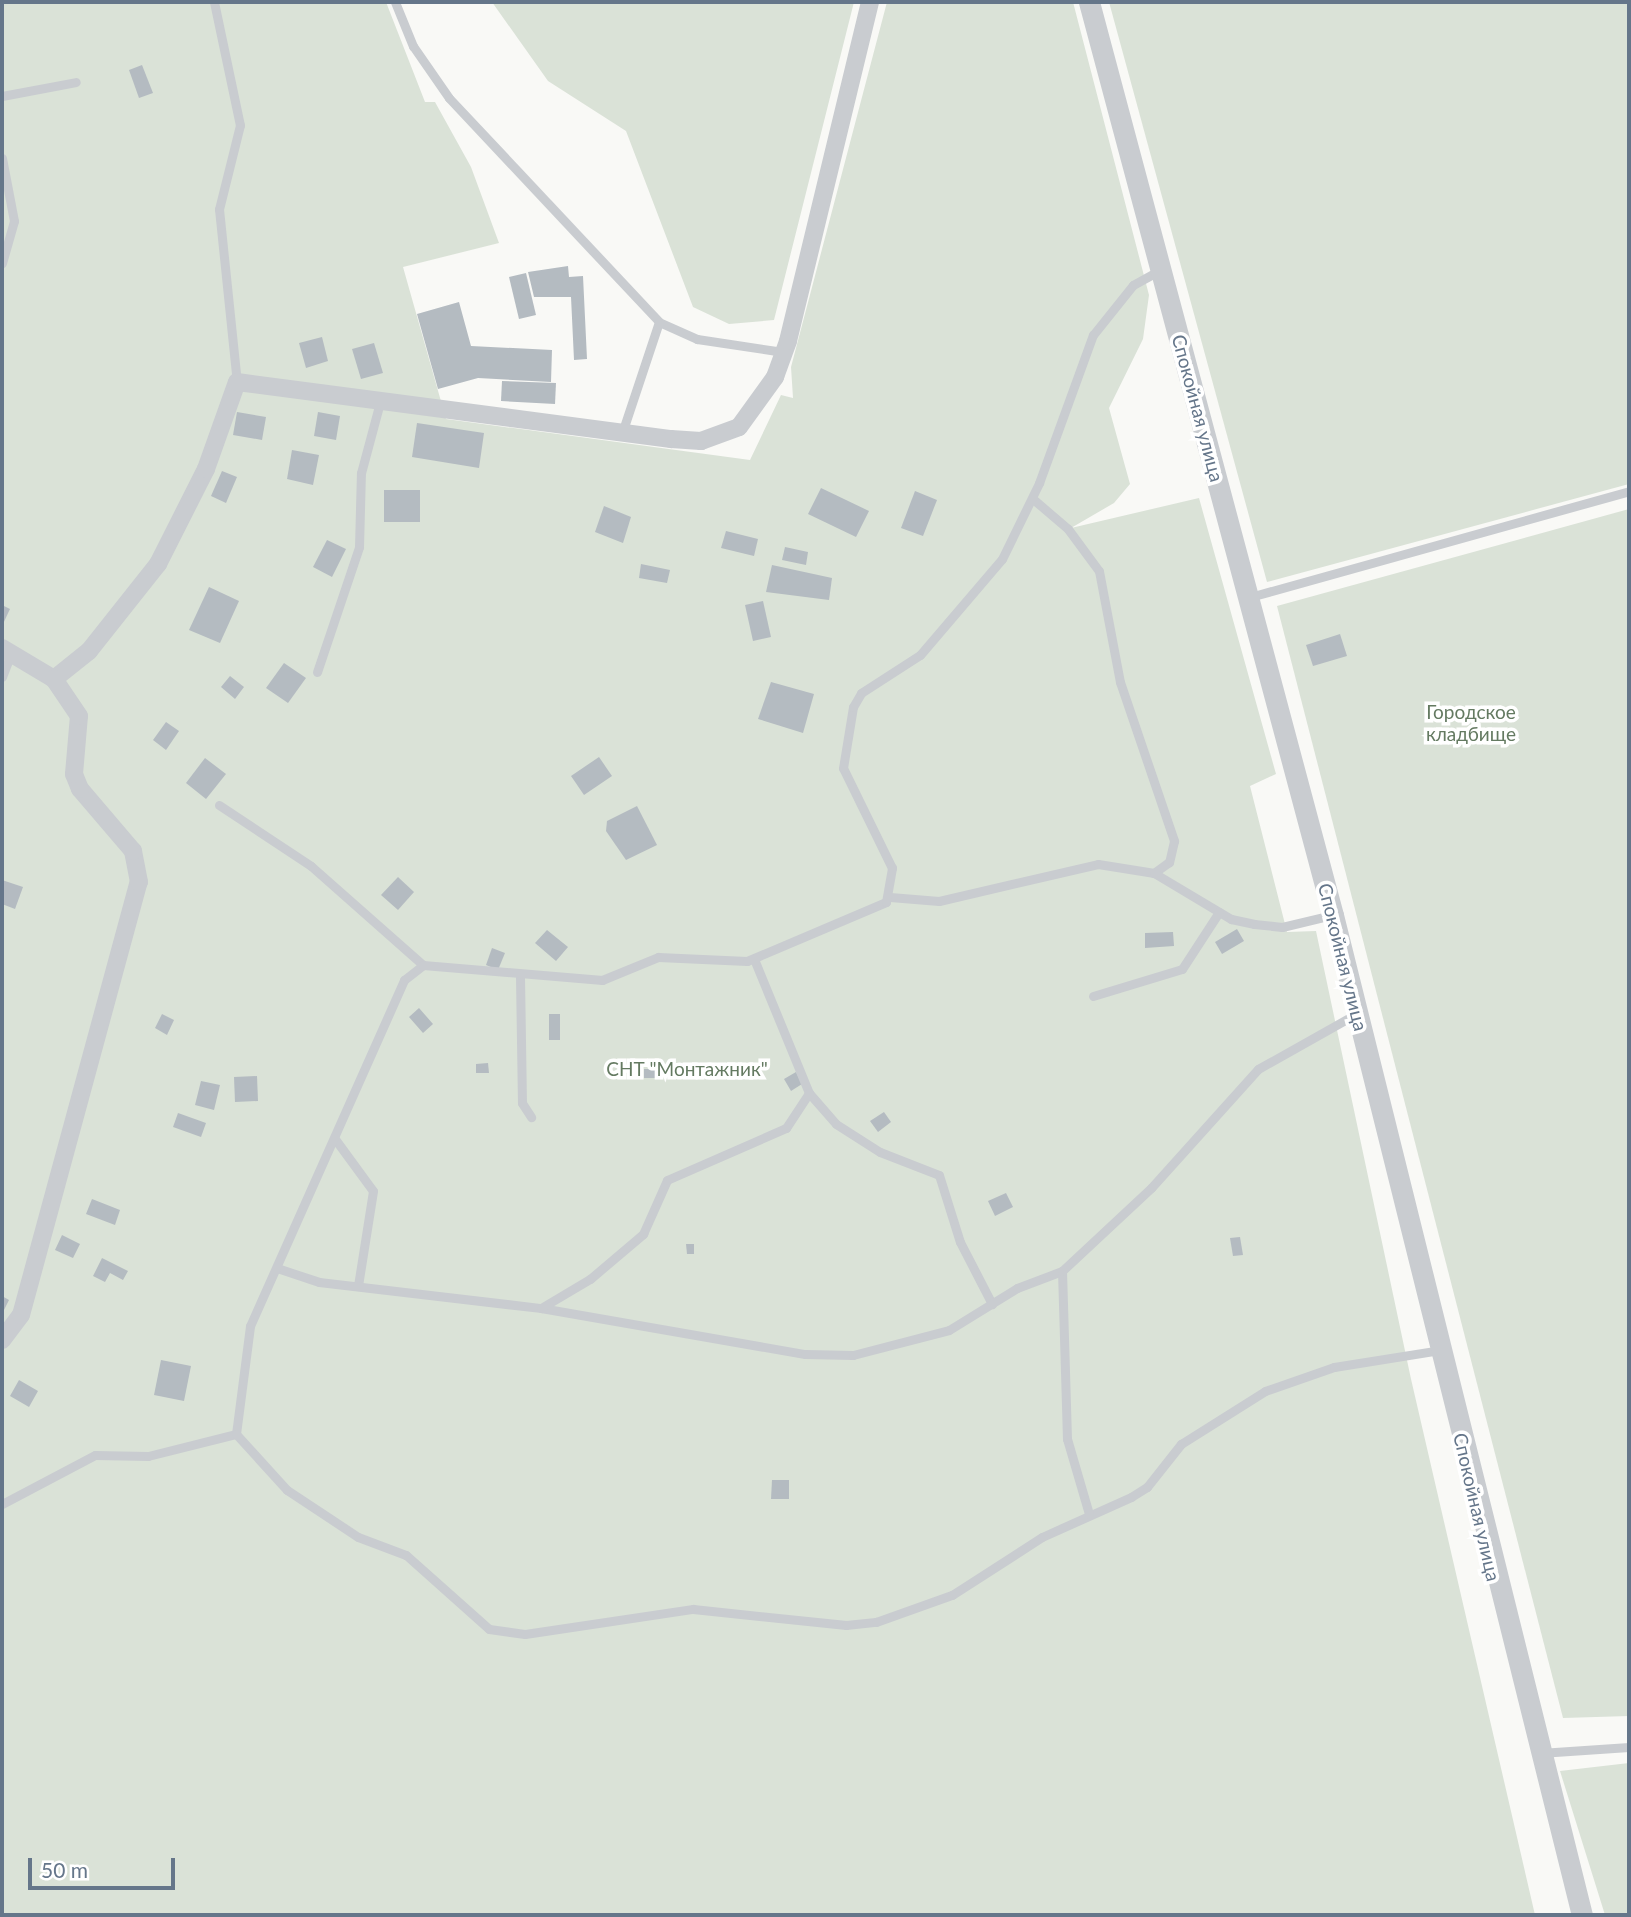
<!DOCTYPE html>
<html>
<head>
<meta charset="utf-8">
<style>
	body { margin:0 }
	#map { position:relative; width:1631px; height:1917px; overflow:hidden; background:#f9f9f6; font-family:Lato,sans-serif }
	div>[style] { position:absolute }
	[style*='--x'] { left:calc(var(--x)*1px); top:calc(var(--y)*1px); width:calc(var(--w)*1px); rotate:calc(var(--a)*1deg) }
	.green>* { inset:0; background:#dae2d7 }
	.building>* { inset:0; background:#b4bbc1 }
	.service>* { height:9px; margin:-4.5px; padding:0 4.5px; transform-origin:4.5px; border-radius:4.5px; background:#c9ccd0 }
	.minor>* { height:18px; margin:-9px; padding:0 9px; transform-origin:9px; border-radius:9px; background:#c9ccd0 }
	.tertiary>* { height:21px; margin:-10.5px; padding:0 10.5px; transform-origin:10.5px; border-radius:10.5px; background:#c9ccd0 }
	span { translate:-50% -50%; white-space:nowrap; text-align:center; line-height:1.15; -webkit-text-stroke:7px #fff; paint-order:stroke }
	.street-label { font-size:19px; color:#65768a }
	.park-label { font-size:19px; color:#647a61 }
	.frame { position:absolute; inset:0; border:4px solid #65768a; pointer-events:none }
	.scale { position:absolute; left:28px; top:1858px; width:147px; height:32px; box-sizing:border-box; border:4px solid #65768a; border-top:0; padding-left:9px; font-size:21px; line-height:24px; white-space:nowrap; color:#65768a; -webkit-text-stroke:5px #fff; paint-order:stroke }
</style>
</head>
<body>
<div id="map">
	<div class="green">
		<div style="clip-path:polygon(2px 2px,386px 2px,425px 102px,435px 102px,471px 167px,499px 243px,403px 267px,446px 419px,750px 460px,781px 395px,793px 398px,791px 367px,887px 2px,1073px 2px,1149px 295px,1143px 339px,1109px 408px,1130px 484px,1114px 503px,1071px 528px,1199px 498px,1276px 774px,1250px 786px,1287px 932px,1316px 931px,1411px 1379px,1535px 1915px,2px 1915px)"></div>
		<div style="clip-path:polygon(492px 2px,854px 2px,774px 320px,729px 324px,693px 307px,626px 131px,548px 81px)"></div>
		<div style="clip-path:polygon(1109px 2px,1629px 2px,1629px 484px,1267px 582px)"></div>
		<div style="clip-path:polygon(1629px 509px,1629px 1716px,1563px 1718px,1277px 606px)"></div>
		<div style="clip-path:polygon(1629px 1763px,1629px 1915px,1605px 1915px,1560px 1771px)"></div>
	</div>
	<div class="building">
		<div style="clip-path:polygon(142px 65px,153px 93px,139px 98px,129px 70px)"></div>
		<div style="clip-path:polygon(568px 266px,569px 277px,583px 276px,587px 359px,574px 360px,571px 297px,534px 297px,528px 272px)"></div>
		<div style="clip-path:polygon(526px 273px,536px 315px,519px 319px,509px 277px)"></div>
		<div style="clip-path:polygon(459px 302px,471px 346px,552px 350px,551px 382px,478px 378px,438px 389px,417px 314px)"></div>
		<div style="clip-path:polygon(322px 337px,328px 361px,306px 368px,299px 343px)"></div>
		<div style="clip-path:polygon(374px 343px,383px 373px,361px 379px,352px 349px)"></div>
		<div style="clip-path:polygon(502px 381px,556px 383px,555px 404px,501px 401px)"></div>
		<div style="clip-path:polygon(237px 412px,266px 417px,262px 440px,233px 435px)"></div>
		<div style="clip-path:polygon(318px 412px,340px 416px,336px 440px,314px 436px)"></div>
		<div style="clip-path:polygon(417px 423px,484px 433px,479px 468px,412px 457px)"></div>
		<div style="clip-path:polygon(292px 450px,319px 455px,313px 485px,287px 479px)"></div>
		<div style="clip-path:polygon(222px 471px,237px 477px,226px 503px,211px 496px)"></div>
		<div style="clip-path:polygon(821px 488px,869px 511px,856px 537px,808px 514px)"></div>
		<div style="clip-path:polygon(384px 490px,420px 490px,420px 522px,384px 522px)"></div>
		<div style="clip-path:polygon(915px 491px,937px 500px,923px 536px,901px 528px)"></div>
		<div style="clip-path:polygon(604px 506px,631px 517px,623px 543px,595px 532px)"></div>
		<div style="clip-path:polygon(726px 531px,758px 539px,754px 556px,721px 548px)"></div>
		<div style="clip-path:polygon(327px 540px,346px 549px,332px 577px,313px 567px)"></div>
		<div style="clip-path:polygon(785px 547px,808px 552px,806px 565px,782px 560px)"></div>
		<div style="clip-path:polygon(641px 564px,670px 570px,667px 583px,639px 578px)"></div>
		<div style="clip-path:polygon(772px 565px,832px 578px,829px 600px,766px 592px)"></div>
		<div style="clip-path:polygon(209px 587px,239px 601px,220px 643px,189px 630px)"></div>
		<div style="clip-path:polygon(763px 601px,771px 637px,753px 641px,745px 605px)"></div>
		<div style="clip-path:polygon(2px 605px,10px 609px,2px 626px)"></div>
		<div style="clip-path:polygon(1340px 634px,1347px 656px,1313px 666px,1306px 645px)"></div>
		<div style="clip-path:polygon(284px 663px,306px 678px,288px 703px,266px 688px)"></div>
		<div style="clip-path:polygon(230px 676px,244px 687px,235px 699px,221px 687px)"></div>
		<div style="clip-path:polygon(771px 682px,814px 694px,803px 733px,758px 719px)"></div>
		<div style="clip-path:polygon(166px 722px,179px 731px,166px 750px,153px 740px)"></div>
		<div style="clip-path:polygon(599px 757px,612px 776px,584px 795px,571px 776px)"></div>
		<div style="clip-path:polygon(205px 758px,226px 774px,206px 799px,186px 783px)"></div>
		<div style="clip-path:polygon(637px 806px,657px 845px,626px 860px,606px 831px,607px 821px)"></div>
		<div style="clip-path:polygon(398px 877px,414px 892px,398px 910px,381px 895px)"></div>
		<div style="clip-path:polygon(2px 880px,23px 887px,15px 909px,2px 904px)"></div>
		<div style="clip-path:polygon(1237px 929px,1244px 941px,1222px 954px,1215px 942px)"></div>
		<div style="clip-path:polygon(547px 930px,568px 947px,556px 961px,535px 943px)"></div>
		<div style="clip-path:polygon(1173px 932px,1174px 946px,1145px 948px,1145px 933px)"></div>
		<div style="clip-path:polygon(492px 948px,505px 953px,498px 970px,486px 965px)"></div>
		<div style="clip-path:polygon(419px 1008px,433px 1024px,423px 1033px,409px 1017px)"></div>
		<div style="clip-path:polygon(162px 1014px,174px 1020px,167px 1035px,155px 1028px)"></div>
		<div style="clip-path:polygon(549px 1014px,560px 1014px,560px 1040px,549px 1040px)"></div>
		<div style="clip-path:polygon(488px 1063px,489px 1073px,476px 1073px,476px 1064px)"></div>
		<div style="clip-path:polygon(644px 1069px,658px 1069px,658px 1078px,644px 1078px)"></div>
		<div style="clip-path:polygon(796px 1072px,802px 1084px,791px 1091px,784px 1079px)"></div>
		<div style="clip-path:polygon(257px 1076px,258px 1101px,235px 1102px,234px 1077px)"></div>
		<div style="clip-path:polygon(201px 1081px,220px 1085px,214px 1110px,195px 1105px)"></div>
		<div style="clip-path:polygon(884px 1112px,891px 1122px,878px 1132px,870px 1121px)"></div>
		<div style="clip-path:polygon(178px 1113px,206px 1123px,201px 1137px,173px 1127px)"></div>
		<div style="clip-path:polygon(1006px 1193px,1013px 1207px,995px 1216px,988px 1201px)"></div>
		<div style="clip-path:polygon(92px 1199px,120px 1210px,115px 1225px,86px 1214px)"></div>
		<div style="clip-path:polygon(62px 1235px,80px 1244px,73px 1258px,55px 1250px)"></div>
		<div style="clip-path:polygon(1240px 1237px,1243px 1255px,1233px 1256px,1230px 1238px)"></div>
		<div style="clip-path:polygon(686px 1244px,694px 1244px,694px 1254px,687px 1254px)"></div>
		<div style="clip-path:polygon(102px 1258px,128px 1271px,123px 1280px,110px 1273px,105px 1282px,93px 1276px)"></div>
		<div style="clip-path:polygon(2px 1296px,9px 1300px,2px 1314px)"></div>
		<div style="clip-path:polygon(161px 1360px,191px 1366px,184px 1401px,154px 1395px)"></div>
		<div style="clip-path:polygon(19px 1380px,38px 1391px,29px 1407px,10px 1396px)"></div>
		<div style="clip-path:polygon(772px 1480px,789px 1480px,789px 1499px,771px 1499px)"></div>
	</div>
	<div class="service">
		<div style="--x:214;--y:2;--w:126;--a:78.1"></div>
		<div style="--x:240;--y:125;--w:87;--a:104"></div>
		<div style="--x:219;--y:209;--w:174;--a:84.1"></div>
		<div style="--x:395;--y:2;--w:48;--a:67.8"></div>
		<div style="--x:413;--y:46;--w:63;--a:55.3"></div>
		<div style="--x:449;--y:98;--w:307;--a:46.8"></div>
		<div style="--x:659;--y:322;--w:42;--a:24.1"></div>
		<div style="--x:697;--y:339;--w:87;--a:8.6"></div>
		<div style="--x:2;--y:96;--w:75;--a:-10.7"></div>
		<div style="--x:2;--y:158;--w:64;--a:79.2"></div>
		<div style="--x:14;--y:221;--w:44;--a:105.9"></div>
		<div style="--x:622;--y:433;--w:117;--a:-71.6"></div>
		<div style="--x:1033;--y:499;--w:46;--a:40.6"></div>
		<div style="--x:1068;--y:529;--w:52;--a:53.6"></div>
		<div style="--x:1099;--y:571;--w:113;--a:79.3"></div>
		<div style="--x:1120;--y:682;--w:168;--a:71.2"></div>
		<div style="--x:1174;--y:841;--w:22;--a:103"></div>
		<div style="--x:1169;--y:862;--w:19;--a:144"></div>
		<div style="--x:1250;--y:597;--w:394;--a:-15.6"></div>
		<div style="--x:317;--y:672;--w:132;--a:-71.4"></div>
		<div style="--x:359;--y:547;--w:74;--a:-88.5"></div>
		<div style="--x:361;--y:473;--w:73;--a:-75"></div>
		<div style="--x:2;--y:677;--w:26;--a:-69"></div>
		<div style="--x:219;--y:805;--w:110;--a:33.5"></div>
		<div style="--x:311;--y:866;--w:149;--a:41.5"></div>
		<div style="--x:890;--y:897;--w:49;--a:4.7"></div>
		<div style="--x:939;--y:901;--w:163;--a:-13.1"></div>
		<div style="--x:1098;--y:864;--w:57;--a:9.1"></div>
		<div style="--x:1154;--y:873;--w:90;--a:30.9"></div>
		<div style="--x:1231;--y:919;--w:24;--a:12"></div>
		<div style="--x:1254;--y:924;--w:28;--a:6"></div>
		<div style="--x:1282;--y:927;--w:51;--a:-13.5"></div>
		<div style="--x:754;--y:959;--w:145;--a:67.7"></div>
		<div style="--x:809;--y:1093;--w:41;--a:48.9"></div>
		<div style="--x:836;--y:1124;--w:52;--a:32.5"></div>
		<div style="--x:880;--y:1152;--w:63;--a:21.3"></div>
		<div style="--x:939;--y:1175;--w:70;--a:72.6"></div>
		<div style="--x:960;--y:1242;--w:70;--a:62.7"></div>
		<div style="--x:520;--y:977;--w:126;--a:89.1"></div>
		<div style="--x:522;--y:1103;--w:17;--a:57"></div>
		<div style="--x:1093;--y:996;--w:93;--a:-16.9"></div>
		<div style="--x:1182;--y:969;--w:68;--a:-57"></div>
		<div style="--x:335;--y:1139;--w:64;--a:53.8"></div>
		<div style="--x:373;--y:1191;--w:96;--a:99"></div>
		<div style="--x:277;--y:1268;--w:44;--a:18.4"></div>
		<div style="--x:319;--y:1282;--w:224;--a:6.7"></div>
		<div style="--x:541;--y:1308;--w:268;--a:9.9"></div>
		<div style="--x:805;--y:1354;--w:48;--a:1.2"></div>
		<div style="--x:853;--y:1355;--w:99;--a:-14.6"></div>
		<div style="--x:949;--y:1330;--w:80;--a:-31.7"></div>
		<div style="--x:1017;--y:1288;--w:48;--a:-20.7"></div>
		<div style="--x:541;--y:1308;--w:57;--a:-30.6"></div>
		<div style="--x:590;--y:1279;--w:70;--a:-40.3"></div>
		<div style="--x:643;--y:1234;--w:59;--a:-66"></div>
		<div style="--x:667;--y:1180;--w:130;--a:-23.6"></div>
		<div style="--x:786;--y:1128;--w:42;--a:-56.7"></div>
		<div style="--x:236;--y:1434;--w:109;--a:-82.6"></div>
		<div style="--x:250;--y:1326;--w:379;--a:-66"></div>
		<div style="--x:404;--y:980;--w:24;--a:-38"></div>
		<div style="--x:423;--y:965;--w:180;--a:4.8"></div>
		<div style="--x:602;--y:980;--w:61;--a:-22.3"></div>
		<div style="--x:658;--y:957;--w:89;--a:2.6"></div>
		<div style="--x:747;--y:961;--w:151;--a:-23"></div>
		<div style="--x:886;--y:902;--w:35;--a:-80"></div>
		<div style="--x:892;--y:868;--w:111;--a:-116.1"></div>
		<div style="--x:843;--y:768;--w:62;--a:-80.7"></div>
		<div style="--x:853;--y:707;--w:16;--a:-60"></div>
		<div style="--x:861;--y:693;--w:70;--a:-32.8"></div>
		<div style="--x:920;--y:655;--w:126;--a:-49.5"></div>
		<div style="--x:1002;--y:559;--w:85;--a:-64"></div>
		<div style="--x:1039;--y:483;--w:158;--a:-70"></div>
		<div style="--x:1093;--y:335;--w:64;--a:-51.3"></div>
		<div style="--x:1133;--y:285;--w:31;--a:-29"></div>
		<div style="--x:2;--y:1504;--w:105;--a:-27.8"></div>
		<div style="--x:95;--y:1455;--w:53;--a:1.1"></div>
		<div style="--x:148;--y:1456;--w:91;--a:-14"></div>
		<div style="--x:236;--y:1434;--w:76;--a:47.7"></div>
		<div style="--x:287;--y:1490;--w:85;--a:33.5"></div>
		<div style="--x:358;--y:1537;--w:51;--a:20.6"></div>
		<div style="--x:406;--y:1555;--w:111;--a:41.7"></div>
		<div style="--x:489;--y:1629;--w:36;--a:8"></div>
		<div style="--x:525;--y:1634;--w:170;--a:-8.5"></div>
		<div style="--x:693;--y:1609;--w:154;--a:6"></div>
		<div style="--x:846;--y:1625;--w:30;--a:-6"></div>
		<div style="--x:876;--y:1622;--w:81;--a:-19.6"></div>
		<div style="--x:952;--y:1595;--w:107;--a:-32.8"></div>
		<div style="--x:1042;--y:1537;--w:98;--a:-24.2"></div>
		<div style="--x:1131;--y:1497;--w:19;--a:-32"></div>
		<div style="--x:1147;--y:1487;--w:55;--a:-51.7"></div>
		<div style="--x:1181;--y:1444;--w:99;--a:-32.2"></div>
		<div style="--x:1265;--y:1391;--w:73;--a:-19.2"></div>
		<div style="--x:1334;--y:1367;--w:107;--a:-9.1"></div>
		<div style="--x:1089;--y:1514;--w:78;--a:-106.3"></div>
		<div style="--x:1067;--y:1439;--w:168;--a:-91.7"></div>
		<div style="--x:1062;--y:1271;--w:122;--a:-43"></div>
		<div style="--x:1151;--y:1188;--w:160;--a:-48"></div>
		<div style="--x:1258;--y:1069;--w:112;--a:-29.3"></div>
		<div style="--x:1540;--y:1753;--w:89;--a:-3.9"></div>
	</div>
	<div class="minor">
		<div style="--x:2;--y:648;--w:61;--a:30.8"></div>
		<div style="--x:54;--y:679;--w:45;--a:-38.7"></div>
		<div style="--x:89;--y:651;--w:111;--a:-51.6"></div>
		<div style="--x:158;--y:564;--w:106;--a:-63.2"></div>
		<div style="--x:206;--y:469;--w:92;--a:-70.4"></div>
		<div style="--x:237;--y:382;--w:438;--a:7.5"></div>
		<div style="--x:671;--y:439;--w:30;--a:4"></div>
		<div style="--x:701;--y:441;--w:40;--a:-20.2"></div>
		<div style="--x:739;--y:427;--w:62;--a:-54.2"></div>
		<div style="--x:775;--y:377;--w:38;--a:-70"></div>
		<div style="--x:788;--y:341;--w:349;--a:-76.4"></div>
		<div style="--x:2;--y:1340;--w:31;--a:-53"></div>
		<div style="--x:21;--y:1315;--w:449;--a:-74.8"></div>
		<div style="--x:139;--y:882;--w:32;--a:-101"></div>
		<div style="--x:133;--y:851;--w:82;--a:-130.5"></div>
		<div style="--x:80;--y:789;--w:16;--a:-112"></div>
		<div style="--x:74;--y:774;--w:58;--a:-85.1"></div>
		<div style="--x:79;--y:716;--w:45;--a:-124"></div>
	</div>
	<div class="tertiary">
		<div style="--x:1089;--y:2;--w:945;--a:75.04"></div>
		<div style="--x:1333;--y:915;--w:1031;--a:76.02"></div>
	</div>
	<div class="street-label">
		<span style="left:1198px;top:408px;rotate:75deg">Спокойная улица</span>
		<span style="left:1343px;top:957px;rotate:76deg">Спокойная улица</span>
		<span style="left:1477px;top:1507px;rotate:77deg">Спокойная улица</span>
	</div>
	<div class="park-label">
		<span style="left:1471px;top:723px">Городское<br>кладбище</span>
		<span style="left:687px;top:1069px">СНТ "Монтажник"</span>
	</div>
	<div class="frame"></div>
	<div class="scale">50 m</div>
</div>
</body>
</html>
